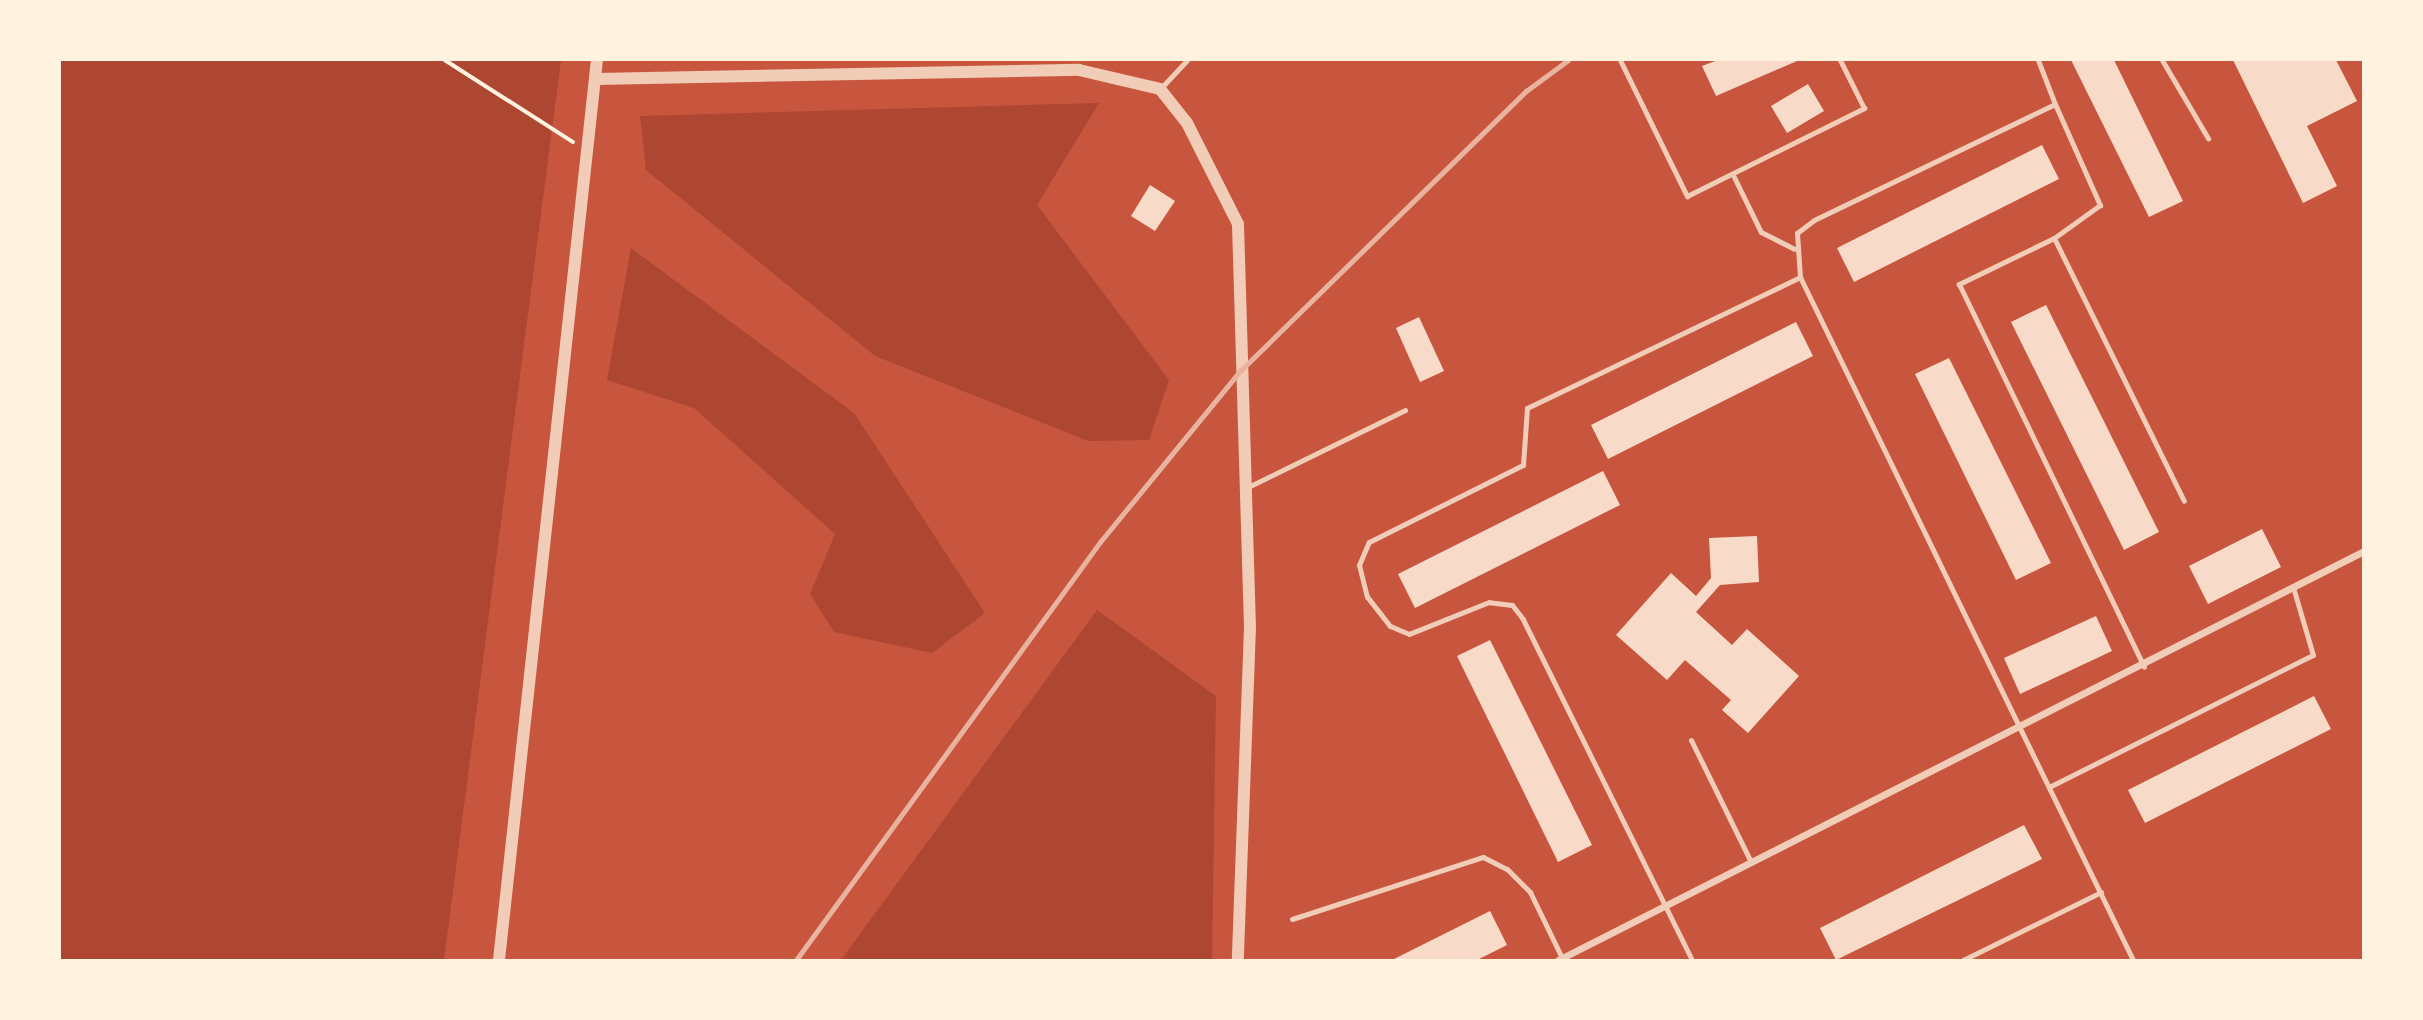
<!DOCTYPE html>
<html>
<head>
<meta charset="utf-8">
<style>
	body { margin:0 }
	#map { position:relative; width:2423px; height:1020px; overflow:hidden; background:#c8553d; font-family:Helvetica,sans-serif }
	div>[style] { position:absolute }
	[style*='--x'] { left:calc(var(--x)*1px); top:calc(var(--y)*1px); width:calc(var(--w)*1px); rotate:calc(var(--a)*1deg) }
	.green>* { inset:0; background:#ae4732 }
	.building>* { inset:0; background:#f7dbc8 }
	.path>* { height:3.5px; margin:-1.75px; padding:0 1.75px; transform-origin:1.75px; border-radius:1.75px; background:#fff3e0 }
	.service>* { height:5px; margin:-2.5px; padding:0 2.5px; transform-origin:2.5px; border-radius:2.5px; background:#f1ccb7 }
	.minor>* { height:7px; margin:-3.5px; padding:0 3.5px; transform-origin:3.5px; border-radius:3.5px; background:#f1ccb7 }
	.tertiary>* { height:12px; margin:-6px; padding:0 6px; transform-origin:6px; border-radius:6px; background:#f1ccb7 }
	.rail>* { height:5px; margin:-2.5px; padding:0 2.5px; transform-origin:2.5px; border-radius:2.5px; background:#e9b49f }
	span { translate:-50% -50%; white-space:nowrap; text-align:center; line-height:1.15; -webkit-text-stroke:7px #fff3e0; paint-order:stroke }
	.frame { position:absolute; inset:0; border:61px solid #fff3e0; pointer-events:none }
</style>
</head>
<body>
<div id="map">
	<div class="green">
		<div style="clip-path:polygon(60px 60px,561px 60px,444px 960px,60px 960px)"></div>
		<div style="clip-path:polygon(1099px 103px,1037px 205px,1169px 380px,1149px 440px,1088px 441px,875px 356px,646px 170px,640px 116px)"></div>
		<div style="clip-path:polygon(631px 248px,854px 413px,985px 613px,932px 653px,834px 632px,810px 594px,835px 534px,694px 408px,607px 380px)"></div>
		<div style="clip-path:polygon(1097px 610px,1216px 696px,1212px 960px,841px 960px)"></div>
	</div>
	<div class="building">
		<div style="clip-path:polygon(1718px 60px,1796px 60px,1797px 61px,1716px 96px,1702px 66px)"></div>
		<div style="clip-path:polygon(2071px 60px,2114px 60px,2183px 201px,2149px 217px)"></div>
		<div style="clip-path:polygon(2233px 60px,2336px 60px,2357px 101px,2307px 126px,2337px 186px,2303px 203px)"></div>
		<div style="clip-path:polygon(1808px 84px,1824px 111px,1787px 133px,1771px 106px)"></div>
		<div style="clip-path:polygon(2042px 145px,2059px 179px,1854px 282px,1837px 248px)"></div>
		<div style="clip-path:polygon(1150px 185px,1175px 201px,1155px 231px,1131px 216px)"></div>
		<div style="clip-path:polygon(2046px 305px,2159px 532px,2124px 550px,2011px 322px)"></div>
		<div style="clip-path:polygon(1419px 317px,1444px 371px,1420px 382px,1396px 328px)"></div>
		<div style="clip-path:polygon(1796px 322px,1813px 356px,1608px 459px,1591px 425px)"></div>
		<div style="clip-path:polygon(1949px 358px,2051px 563px,2016px 580px,1915px 374px)"></div>
		<div style="clip-path:polygon(1603px 471px,1620px 505px,1415px 608px,1398px 574px)"></div>
		<div style="clip-path:polygon(2262px 529px,2281px 567px,2208px 604px,2189px 566px)"></div>
		<div style="clip-path:polygon(1757px 536px,1759px 582px,1720px 585px,1696px 612px,1732px 645px,1747px 629px,1799px 676px,1748px 733px,1722px 710px,1731px 700px,1685px 660px,1667px 680px,1616px 635px,1671px 573px,1696px 596px,1711px 578px,1709px 538px)"></div>
		<div style="clip-path:polygon(2096px 616px,2112px 651px,2020px 694px,2004px 658px)"></div>
		<div style="clip-path:polygon(1490px 640px,1592px 845px,1558px 862px,1457px 656px)"></div>
		<div style="clip-path:polygon(2314px 696px,2331px 729px,2145px 823px,2128px 790px)"></div>
		<div style="clip-path:polygon(2024px 825px,2042px 859px,1836px 960px,1820px 928px)"></div>
		<div style="clip-path:polygon(1490px 911px,1507px 945px,1477px 960px,1392px 960px)"></div>
	</div>
	<div class="path">
		<div style="--x:445;--y:60;--w:152;--a:32.6"></div>
	</div>
	<div class="service">
		<div style="--x:1620;--y:60;--w:152;--a:63.8"></div>
		<div style="--x:1687;--y:196;--w:198;--a:-26.4"></div>
		<div style="--x:1864;--y:108;--w:54;--a:-116.6"></div>
		<div style="--x:2038;--y:60;--w:47;--a:68.9"></div>
		<div style="--x:2162;--y:60;--w:91;--a:59.5"></div>
		<div style="--x:1161;--y:88;--w:38;--a:-47"></div>
		<div style="--x:1734;--y:177;--w:61;--a:63.9"></div>
		<div style="--x:1761;--y:232;--w:37;--a:27"></div>
		<div style="--x:2054;--y:238;--w:293;--a:63.7"></div>
		<div style="--x:1800;--y:277;--w:44;--a:-93.9"></div>
		<div style="--x:1797;--y:233;--w:21;--a:-37"></div>
		<div style="--x:1814;--y:220;--w:267;--a:-25.7"></div>
		<div style="--x:2055;--y:104;--w:111;--a:66"></div>
		<div style="--x:2100;--y:205;--w:57;--a:144.3"></div>
		<div style="--x:2054;--y:238;--w:106;--a:154.2"></div>
		<div style="--x:1959;--y:284;--w:425;--a:64.2"></div>
		<div style="--x:1248;--y:487;--w:175;--a:-26.1"></div>
		<div style="--x:1691;--y:740;--w:136;--a:63.8"></div>
		<div style="--x:2049;--y:787;--w:295;--a:-26.6"></div>
		<div style="--x:2313;--y:655;--w:71;--a:-106.4"></div>
		<div style="--x:1292;--y:919;--w:201;--a:-18"></div>
		<div style="--x:1483;--y:857;--w:27;--a:27"></div>
		<div style="--x:1507;--y:869;--w:33;--a:45"></div>
		<div style="--x:1530;--y:892;--w:73;--a:64.1"></div>
		<div style="--x:1692;--y:960;--w:381;--a:-116.4"></div>
		<div style="--x:1523;--y:619;--w:18;--a:-128"></div>
		<div style="--x:1512;--y:605;--w:23;--a:-173"></div>
		<div style="--x:1489;--y:602;--w:86;--a:158.2"></div>
		<div style="--x:1409;--y:634;--w:21;--a:-157"></div>
		<div style="--x:1390;--y:626;--w:37;--a:-128"></div>
		<div style="--x:1367;--y:597;--w:33;--a:-104"></div>
		<div style="--x:1359;--y:565;--w:25;--a:-67"></div>
		<div style="--x:1369;--y:542;--w:172;--a:-26.6"></div>
		<div style="--x:1523;--y:465;--w:57;--a:-86"></div>
		<div style="--x:1527;--y:408;--w:303;--a:-25.6"></div>
		<div style="--x:1800;--y:277;--w:760;--a:64.01"></div>
		<div style="--x:1963;--y:960;--w:154;--a:-26.2"></div>
	</div>
	<div class="minor">
		<div style="--x:1558;--y:960;--w:904;--a:-26.91"></div>
	</div>
	<div class="tertiary">
		<div style="--x:595;--y:79;--w:484;--a:-1.1"></div>
		<div style="--x:1079;--y:70;--w:83;--a:13.2"></div>
		<div style="--x:1160;--y:89;--w:43;--a:51.5"></div>
		<div style="--x:1187;--y:123;--w:113;--a:63.2"></div>
		<div style="--x:1238;--y:224;--w:403;--a:88.3"></div>
		<div style="--x:1250;--y:627;--w:333;--a:92.1"></div>
		<div style="--x:499;--y:960;--w:905;--a:-83.79"></div>
	</div>
	<div class="rail">
		<div style="--x:796;--y:960;--w:517;--a:-53.97"></div>
		<div style="--x:1100;--y:542;--w:222;--a:-50.7"></div>
		<div style="--x:1241;--y:370;--w:399;--a:-44.4"></div>
		<div style="--x:1526;--y:91;--w:52;--a:-36.4"></div>
	</div>
	<div class="frame"></div>
</div>
</body>
</html>
